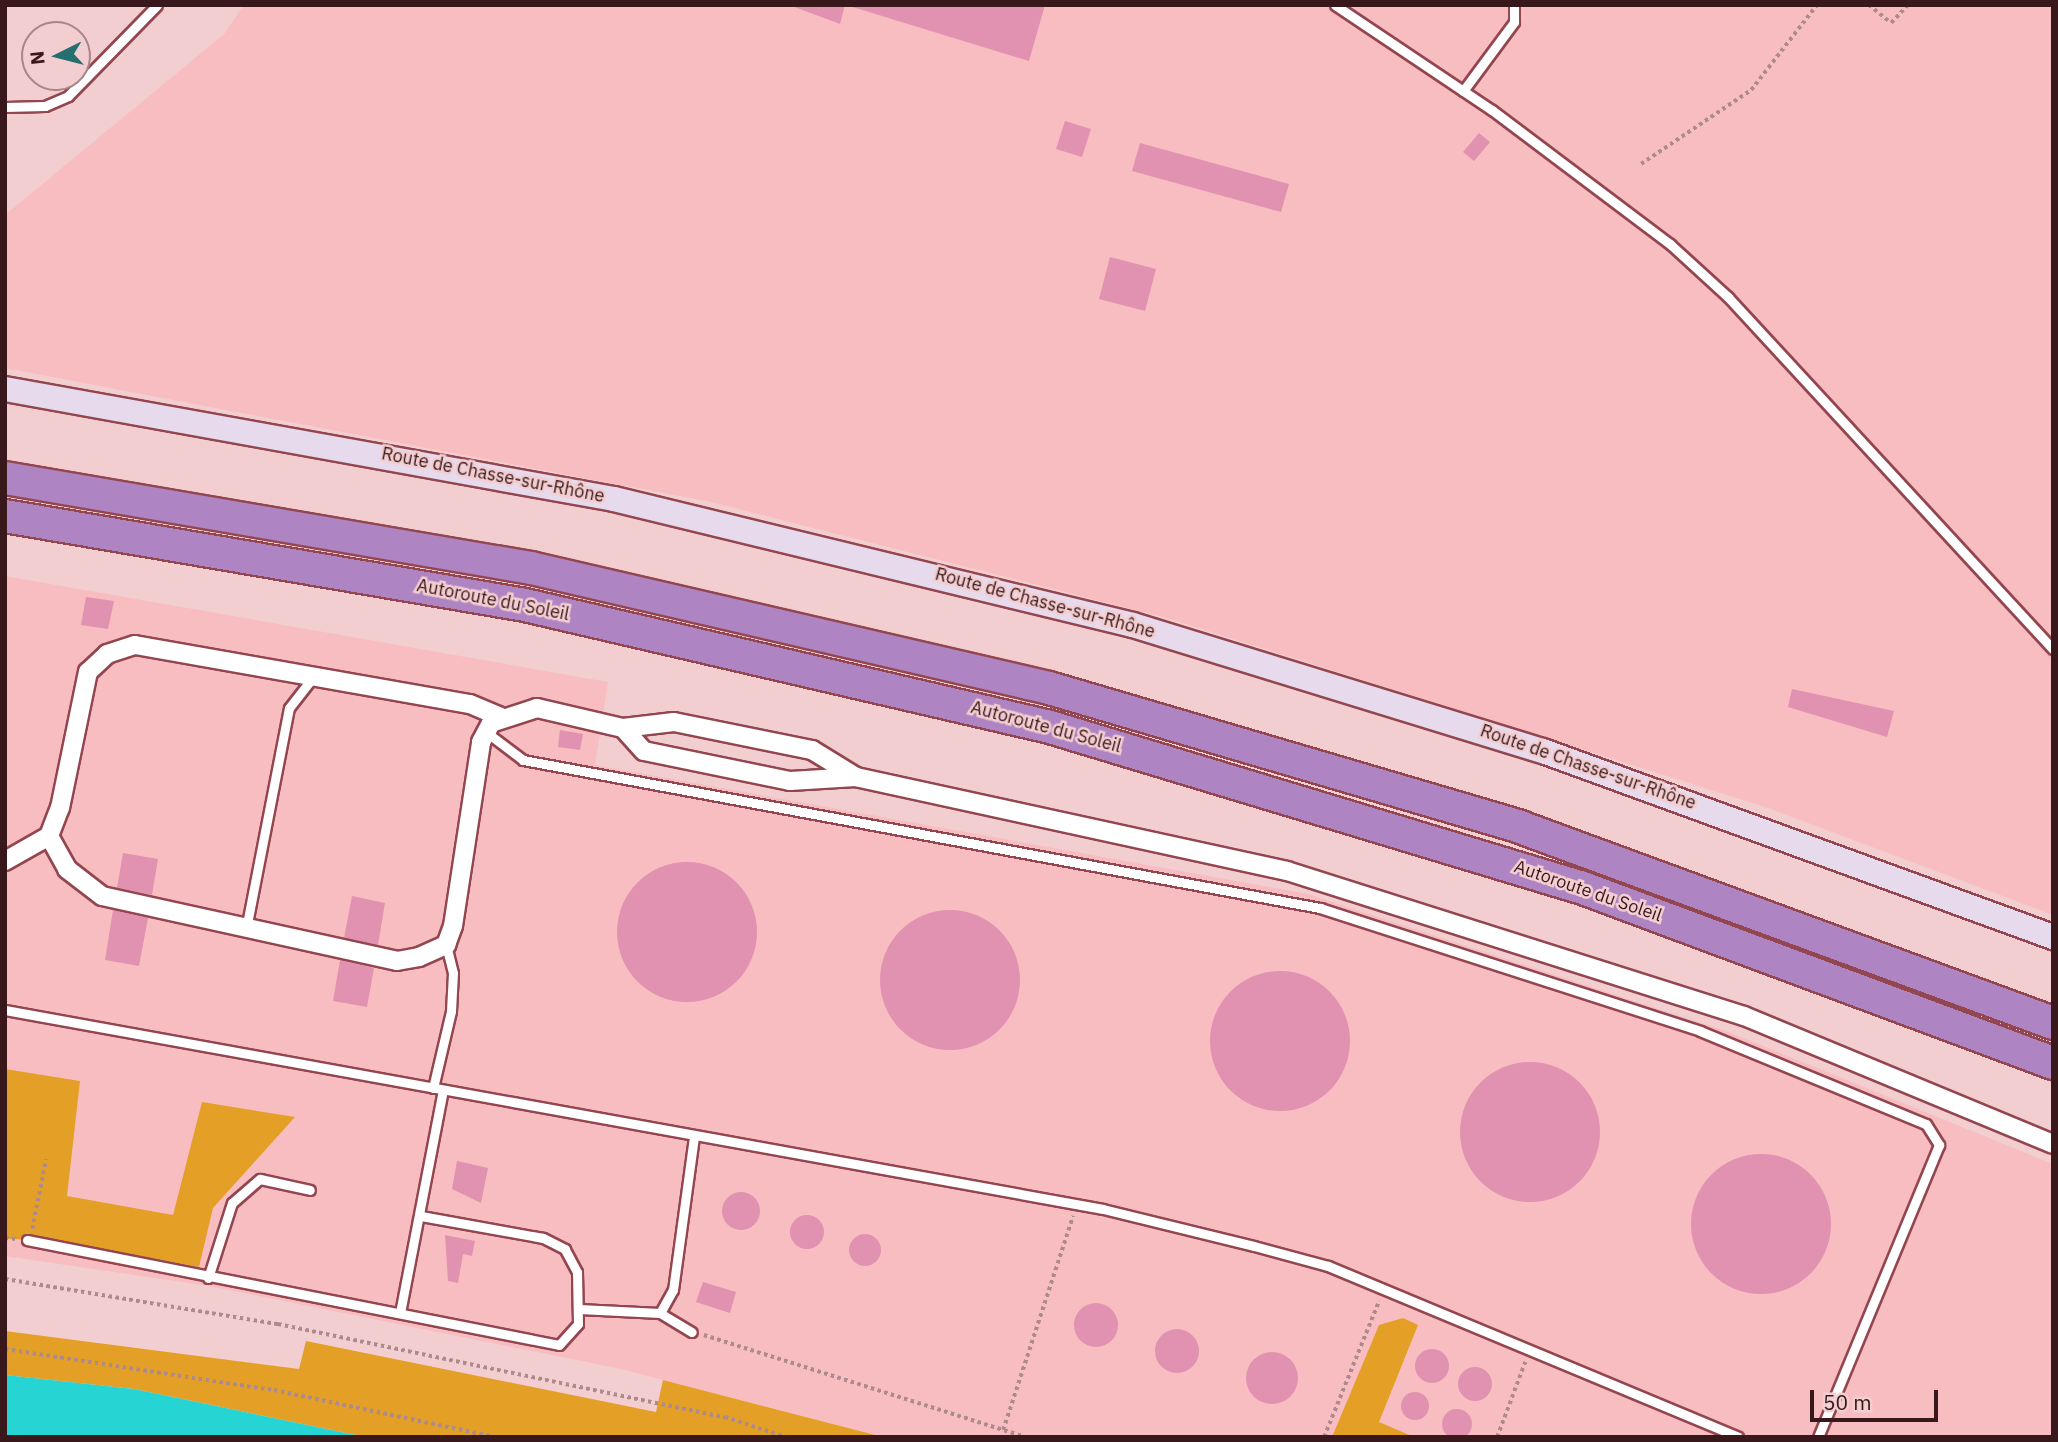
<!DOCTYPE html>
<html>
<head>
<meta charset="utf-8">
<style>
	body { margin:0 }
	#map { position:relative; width:2058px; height:1442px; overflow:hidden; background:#f3ced0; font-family:"IBM Plex Sans",sans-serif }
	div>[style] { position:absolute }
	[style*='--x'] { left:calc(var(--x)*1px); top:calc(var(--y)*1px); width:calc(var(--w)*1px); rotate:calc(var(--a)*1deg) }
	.built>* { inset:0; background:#f8bdc0 }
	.green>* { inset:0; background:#e49f26 }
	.water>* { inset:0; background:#27d4d4 }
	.building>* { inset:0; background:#e192b1 }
	.round { border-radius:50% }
	.path>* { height:3.5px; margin-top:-1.75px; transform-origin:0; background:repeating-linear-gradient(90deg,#ad8a8c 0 3.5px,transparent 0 7px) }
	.roads { filter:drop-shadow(2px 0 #93464f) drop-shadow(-2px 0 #93464f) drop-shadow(0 2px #93464f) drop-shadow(0 -2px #93464f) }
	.service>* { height:9px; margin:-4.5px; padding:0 4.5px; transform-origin:4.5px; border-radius:4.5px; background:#fff }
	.minor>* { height:18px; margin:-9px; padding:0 9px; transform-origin:9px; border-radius:9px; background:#fff }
	.secondary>* { height:24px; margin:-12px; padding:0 12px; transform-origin:12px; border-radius:12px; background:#e7daed }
	.motorway>* { height:32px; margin:-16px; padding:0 16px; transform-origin:16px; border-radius:16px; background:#af84c3 }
	span { translate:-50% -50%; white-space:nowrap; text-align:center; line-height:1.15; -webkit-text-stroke:5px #f3ced0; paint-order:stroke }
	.street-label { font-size:18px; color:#38181b }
	.frame { position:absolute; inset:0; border:7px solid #38181b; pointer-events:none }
	.north { position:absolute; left:21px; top:21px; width:70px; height:70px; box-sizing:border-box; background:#f3ced0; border:2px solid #a88588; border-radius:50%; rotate:264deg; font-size:19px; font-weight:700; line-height:28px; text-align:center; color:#38181b }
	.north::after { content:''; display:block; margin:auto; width:24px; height:32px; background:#246f6f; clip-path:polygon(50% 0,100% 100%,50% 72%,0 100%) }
	.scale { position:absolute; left:1810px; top:1390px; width:128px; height:32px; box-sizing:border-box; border:4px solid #38181b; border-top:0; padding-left:9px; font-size:21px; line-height:24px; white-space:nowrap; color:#38181b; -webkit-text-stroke:5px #f3ced0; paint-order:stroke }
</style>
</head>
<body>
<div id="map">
	<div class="built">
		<div style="clip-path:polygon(244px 5px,2053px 5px,2053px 915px,1768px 808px,1167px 618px,711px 502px,5px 368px,5px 215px,224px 34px)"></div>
		<div style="clip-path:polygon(5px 576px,608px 682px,595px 765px,1308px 894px,1729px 1032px,2053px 1164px,2053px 1437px,883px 1437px,621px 1369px,209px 1286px,5px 1256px)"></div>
	</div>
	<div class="green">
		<div style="clip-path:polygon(5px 1069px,80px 1081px,67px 1196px,173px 1215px,202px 1102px,295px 1117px,213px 1208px,199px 1267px,53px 1240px,5px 1239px)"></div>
		<div style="clip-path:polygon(1403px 1318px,1418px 1325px,1379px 1422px,1414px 1437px,1332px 1437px,1379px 1325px)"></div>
		<div style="clip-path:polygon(5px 1331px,299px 1369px,306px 1341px,656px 1412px,663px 1380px,883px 1437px,365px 1437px,134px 1389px,5px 1375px)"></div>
	</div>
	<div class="water">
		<div style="clip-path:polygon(5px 1375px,134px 1389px,365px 1437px,5px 1437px)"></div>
	</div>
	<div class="building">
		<div style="clip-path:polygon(789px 5px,845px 5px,840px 24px)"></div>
		<div style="clip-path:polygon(846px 5px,1045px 5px,1029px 61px)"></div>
		<div style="clip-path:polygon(1065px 121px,1091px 129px,1082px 157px,1056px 149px)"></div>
		<div style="clip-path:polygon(1479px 133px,1490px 142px,1474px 161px,1463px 152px)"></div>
		<div style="clip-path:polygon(1140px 143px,1289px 184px,1281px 212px,1132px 171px)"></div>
		<div style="clip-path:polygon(1110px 257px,1156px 269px,1145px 311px,1099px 299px)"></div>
		<div style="clip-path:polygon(86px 597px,114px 601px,108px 629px,81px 625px)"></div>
		<div style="clip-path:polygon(1792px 689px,1894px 711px,1887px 737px,1788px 707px)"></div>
		<div style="clip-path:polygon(560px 730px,583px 734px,580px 750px,558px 747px)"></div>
		<div style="clip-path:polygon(123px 853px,158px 859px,152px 895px,117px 888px)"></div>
		<div class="round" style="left:617px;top:862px;width:140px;height:140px"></div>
		<div style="clip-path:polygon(352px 896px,385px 903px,378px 945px,344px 938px)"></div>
		<div style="clip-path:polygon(113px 910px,148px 918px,139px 966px,105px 960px)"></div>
		<div class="round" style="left:880px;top:910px;width:140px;height:140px"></div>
		<div style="clip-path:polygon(340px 960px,374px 968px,367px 1007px,333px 1001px)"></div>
		<div class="round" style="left:1210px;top:971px;width:140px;height:140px"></div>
		<div class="round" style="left:1460px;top:1062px;width:140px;height:140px"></div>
		<div class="round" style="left:1691px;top:1154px;width:140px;height:140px"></div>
		<div style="clip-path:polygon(457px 1161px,488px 1168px,481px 1203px,452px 1189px)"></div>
		<div class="round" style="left:722px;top:1192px;width:38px;height:38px"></div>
		<div class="round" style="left:790px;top:1215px;width:34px;height:34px"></div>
		<div class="round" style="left:849px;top:1234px;width:32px;height:32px"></div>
		<div style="clip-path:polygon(445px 1235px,475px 1241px,472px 1256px,463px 1254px,458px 1283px,448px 1281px)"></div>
		<div style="clip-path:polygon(703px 1282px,736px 1292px,730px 1313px,696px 1302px)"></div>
		<div class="round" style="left:1074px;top:1303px;width:44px;height:44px"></div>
		<div class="round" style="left:1155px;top:1329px;width:44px;height:44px"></div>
		<div class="round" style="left:1415px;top:1349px;width:34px;height:34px"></div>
		<div class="round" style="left:1246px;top:1352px;width:52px;height:52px"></div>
		<div class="round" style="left:1458px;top:1367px;width:34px;height:34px"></div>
		<div class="round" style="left:1401px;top:1392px;width:28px;height:28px"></div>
		<div class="round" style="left:1442px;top:1409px;width:30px;height:30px"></div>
	</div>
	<div class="path">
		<div style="--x:1869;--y:5;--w:28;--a:39"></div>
		<div style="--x:1891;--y:23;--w:25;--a:-47"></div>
		<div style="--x:1641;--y:164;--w:133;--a:-33.9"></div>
		<div style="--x:1751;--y:90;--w:108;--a:-52.2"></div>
		<div style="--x:32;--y:1229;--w:71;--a:-78.7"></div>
		<div style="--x:5;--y:1238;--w:12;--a:5"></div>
		<div style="--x:5;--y:1279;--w:277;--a:9.4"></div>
		<div style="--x:278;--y:1324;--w:457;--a:11.8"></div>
		<div style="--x:725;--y:1417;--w:64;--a:18.2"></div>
		<div style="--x:704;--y:1335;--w:337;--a:17.6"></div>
		<div style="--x:5;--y:1349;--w:272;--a:8.7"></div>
		<div style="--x:274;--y:1390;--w:227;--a:12"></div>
		<div style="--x:1003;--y:1430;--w:225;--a:-71.9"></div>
		<div style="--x:1324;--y:1437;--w:147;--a:-68"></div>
		<div style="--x:1497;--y:1437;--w:80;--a:-69.5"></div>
	</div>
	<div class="roads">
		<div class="service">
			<div style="--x:1335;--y:5;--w:189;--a:33.8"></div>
			<div style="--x:1492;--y:110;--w:223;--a:37"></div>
			<div style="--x:1670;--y:244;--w:79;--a:42.4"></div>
			<div style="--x:1728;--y:297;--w:479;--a:47.3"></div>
			<div style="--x:1463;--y:91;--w:86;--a:-53.5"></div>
			<div style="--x:1514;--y:22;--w:17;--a:-90"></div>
			<div style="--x:5;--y:107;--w:40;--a:-1.4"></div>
			<div style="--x:45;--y:106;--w:25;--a:-23"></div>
			<div style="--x:68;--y:96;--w:127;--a:-45.6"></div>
			<div style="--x:486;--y:732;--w:46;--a:37.1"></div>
			<div style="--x:523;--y:760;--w:811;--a:10.52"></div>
			<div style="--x:1320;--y:908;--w:399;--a:17.9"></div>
			<div style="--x:1700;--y:1031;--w:244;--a:22.4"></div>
			<div style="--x:1926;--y:1124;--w:25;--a:58"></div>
			<div style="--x:1939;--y:1145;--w:316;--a:112.5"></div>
			<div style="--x:246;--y:929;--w:225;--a:-79"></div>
			<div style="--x:289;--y:708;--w:39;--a:-52"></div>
			<div style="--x:5;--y:1010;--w:1116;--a:10.27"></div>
			<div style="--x:1103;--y:1209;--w:155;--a:13.8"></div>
			<div style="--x:1254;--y:1246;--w:77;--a:15.1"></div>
			<div style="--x:1328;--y:1266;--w:444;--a:22.6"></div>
			<div style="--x:433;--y:1088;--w:79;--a:-76.8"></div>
			<div style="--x:451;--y:1011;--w:38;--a:-87"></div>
			<div style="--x:453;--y:973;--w:29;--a:-104"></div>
			<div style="--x:27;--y:1240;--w:542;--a:11.16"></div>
			<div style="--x:559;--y:1345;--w:28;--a:-48"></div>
			<div style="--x:578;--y:1324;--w:52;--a:-91.1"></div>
			<div style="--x:577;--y:1272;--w:26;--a:-118"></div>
			<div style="--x:565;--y:1249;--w:25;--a:-153"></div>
			<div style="--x:543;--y:1238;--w:124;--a:-169.8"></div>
			<div style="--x:208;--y:1278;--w:79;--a:-72.3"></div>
			<div style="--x:232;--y:1203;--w:37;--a:-41"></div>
			<div style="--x:260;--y:1179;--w:51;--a:12.4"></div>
			<div style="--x:579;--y:1309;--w:81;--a:2.8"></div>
			<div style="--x:660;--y:1313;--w:26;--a:-61"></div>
			<div style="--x:673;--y:1290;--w:155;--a:-82.2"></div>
			<div style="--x:400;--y:1313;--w:227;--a:-79.1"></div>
			<div style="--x:660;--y:1313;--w:37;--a:31"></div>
		</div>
		<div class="minor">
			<div style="--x:623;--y:728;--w:31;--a:48"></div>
			<div style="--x:644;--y:751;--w:149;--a:11.6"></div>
			<div style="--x:790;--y:781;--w:66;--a:-3.5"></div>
			<div style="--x:49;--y:836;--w:38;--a:61"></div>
			<div style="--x:67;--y:869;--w:44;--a:37.6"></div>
			<div style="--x:102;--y:896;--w:302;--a:12.4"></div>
			<div style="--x:397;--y:961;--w:22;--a:-10"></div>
			<div style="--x:419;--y:957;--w:30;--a:-24"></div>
			<div style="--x:446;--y:945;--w:20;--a:-70"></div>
			<div style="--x:453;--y:926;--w:186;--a:-81.3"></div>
			<div style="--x:481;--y:742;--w:21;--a:-62"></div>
			<div style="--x:491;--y:723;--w:48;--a:-18.1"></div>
			<div style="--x:537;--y:708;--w:88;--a:13.1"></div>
			<div style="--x:623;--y:728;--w:51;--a:-6.7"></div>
			<div style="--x:674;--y:722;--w:141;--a:11.5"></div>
			<div style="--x:812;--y:750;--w:52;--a:31.5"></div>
			<div style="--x:856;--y:777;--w:441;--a:12.3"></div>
			<div style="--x:1287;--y:871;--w:479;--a:17.6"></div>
			<div style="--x:1744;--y:1016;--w:334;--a:22.5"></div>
			<div style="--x:5;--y:861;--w:51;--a:-29.6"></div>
			<div style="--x:49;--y:836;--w:30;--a:-69"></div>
			<div style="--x:60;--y:808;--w:139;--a:-78.4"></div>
			<div style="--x:88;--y:672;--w:26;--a:-43"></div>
			<div style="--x:107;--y:654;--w:29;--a:-18"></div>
			<div style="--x:135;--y:645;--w:340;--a:10"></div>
			<div style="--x:470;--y:704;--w:33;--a:23"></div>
		</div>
		<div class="secondary">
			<div style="--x:5;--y:389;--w:619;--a:10.24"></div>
			<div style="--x:614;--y:499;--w:534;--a:13.65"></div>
			<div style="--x:1133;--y:625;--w:429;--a:17.1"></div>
			<div style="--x:1543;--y:751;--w:543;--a:20.04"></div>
		</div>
		<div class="motorway">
			<div style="--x:5;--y:478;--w:534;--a:9.71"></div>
			<div style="--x:531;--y:568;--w:532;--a:13.04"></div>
			<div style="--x:1049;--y:688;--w:491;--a:16.4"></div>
			<div style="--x:1520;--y:827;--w:568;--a:20.19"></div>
			<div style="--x:5;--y:516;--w:528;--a:9.71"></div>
			<div style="--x:525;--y:605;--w:539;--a:13.08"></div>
			<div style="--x:1050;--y:727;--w:557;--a:16.81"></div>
			<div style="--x:1583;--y:888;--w:502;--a:20.42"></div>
		</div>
	</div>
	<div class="street-label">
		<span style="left:493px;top:475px;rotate:11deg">Route de Chasse-sur-Rhône</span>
		<span style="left:493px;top:600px;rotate:11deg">Autoroute du Soleil</span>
		<span style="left:1045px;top:603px;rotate:15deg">Route de Chasse-sur-Rhône</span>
		<span style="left:1046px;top:727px;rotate:15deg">Autoroute du Soleil</span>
		<span style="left:1588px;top:767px;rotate:19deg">Route de Chasse-sur-Rhône</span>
		<span style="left:1588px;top:891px;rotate:19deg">Autoroute du Soleil</span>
	</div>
	<div class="frame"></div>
	<div class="north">N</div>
	<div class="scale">50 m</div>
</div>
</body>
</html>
